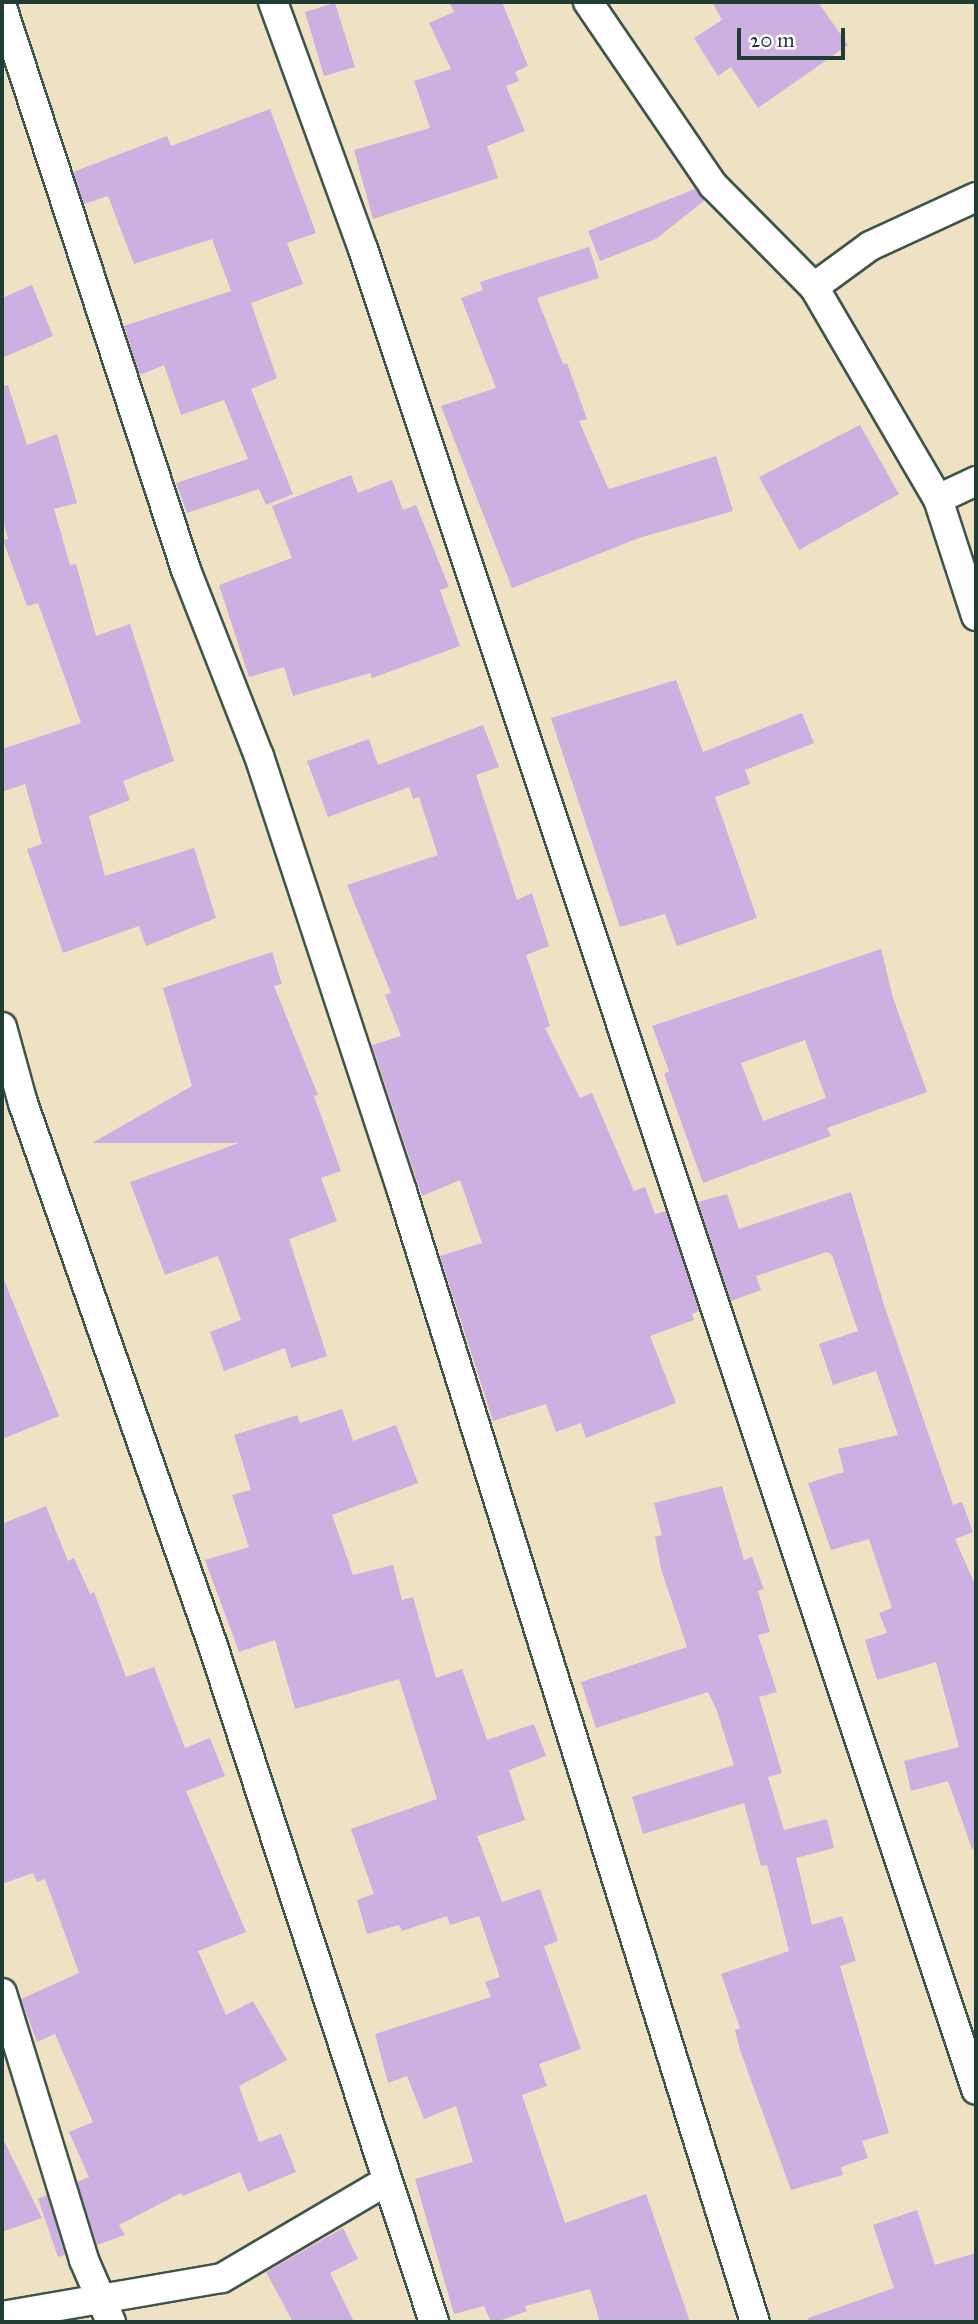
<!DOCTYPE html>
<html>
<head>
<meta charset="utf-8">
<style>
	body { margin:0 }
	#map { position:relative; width:978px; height:2324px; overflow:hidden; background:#efe1c3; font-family:"IM FELL Great Primer",serif }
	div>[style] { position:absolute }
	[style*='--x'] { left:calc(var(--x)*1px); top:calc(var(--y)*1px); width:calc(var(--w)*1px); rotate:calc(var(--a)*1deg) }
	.building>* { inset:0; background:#ceafe2 }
	.roads { filter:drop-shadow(2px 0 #3e5649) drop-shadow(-2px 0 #3e5649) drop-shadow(0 2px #3e5649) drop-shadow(0 -2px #3e5649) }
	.minor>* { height:28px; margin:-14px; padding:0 14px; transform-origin:14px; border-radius:14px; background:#fff }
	span { translate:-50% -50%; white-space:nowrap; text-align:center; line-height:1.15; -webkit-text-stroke:5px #fff; paint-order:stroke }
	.frame { position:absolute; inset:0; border:4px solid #1f3d34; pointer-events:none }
	.scale { position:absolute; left:737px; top:28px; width:108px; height:32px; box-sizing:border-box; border:4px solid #1f3d34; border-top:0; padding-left:9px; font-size:21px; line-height:24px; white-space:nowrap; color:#1f3d34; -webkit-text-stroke:5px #fff; paint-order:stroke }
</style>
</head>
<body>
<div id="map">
	<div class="building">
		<div style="clip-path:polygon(449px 2px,502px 2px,528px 66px,515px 72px,519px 81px,506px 86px,525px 131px,487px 146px,498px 178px,373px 219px,354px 150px,430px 128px,414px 81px,451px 69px,429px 23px,454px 12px)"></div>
		<div style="clip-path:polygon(712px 2px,818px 2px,848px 45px,758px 108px,731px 67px,718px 76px,694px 38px,722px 20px)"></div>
		<div style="clip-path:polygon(335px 3px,355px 67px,324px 76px,305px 12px)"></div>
		<div style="clip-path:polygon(270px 109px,316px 233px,287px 243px,303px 284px,251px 303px,277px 378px,251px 389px,293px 494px,266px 505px,259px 489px,187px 513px,176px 483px,248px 459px,224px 400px,181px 415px,164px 365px,140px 375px,124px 326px,231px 291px,212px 239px,134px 264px,108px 196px,84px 204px,73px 172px,167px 136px,171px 146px)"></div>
		<div style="clip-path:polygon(695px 189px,705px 200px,656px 239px,600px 261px,588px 231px)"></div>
		<div style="clip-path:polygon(589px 247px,599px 278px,537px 298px,563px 364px,567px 363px,587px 419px,579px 421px,607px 486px,609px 489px,716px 456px,733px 511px,639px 538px,512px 588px,441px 406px,496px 388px,461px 298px,483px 290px,480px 282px)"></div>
		<div style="clip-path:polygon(32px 285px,53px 336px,2px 358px,2px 298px)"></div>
		<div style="clip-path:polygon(8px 385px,27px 445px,57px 434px,77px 503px,54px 509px,70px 565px,76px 564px,96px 636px,130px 624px,174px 761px,123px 781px,130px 800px,89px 816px,105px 876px,194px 848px,216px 918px,146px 946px,139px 926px,63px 953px,27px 849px,42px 844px,25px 784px,2px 792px,2px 749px,81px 723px,38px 603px,27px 606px,3px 540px,8px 539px,2px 514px,2px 386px)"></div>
		<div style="clip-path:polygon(860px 425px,899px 494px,799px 550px,759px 477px)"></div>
		<div style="clip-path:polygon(351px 475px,358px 493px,392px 480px,403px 510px,416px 505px,449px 587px,440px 590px,460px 646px,372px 678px,370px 673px,293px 696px,284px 667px,249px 677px,219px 585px,292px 558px,272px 506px)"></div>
		<div style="clip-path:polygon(676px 680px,703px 752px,802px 713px,814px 743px,745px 770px,750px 784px,715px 797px,757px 918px,677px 946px,665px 914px,620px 927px,551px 718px)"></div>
		<div style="clip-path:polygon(483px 725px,499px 767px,476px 775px,517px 900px,532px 893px,549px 946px,526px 955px,550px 1026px,545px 1028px,580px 1098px,592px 1093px,634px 1191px,645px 1187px,655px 1214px,666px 1211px,699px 1311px,692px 1314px,694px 1320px,650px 1336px,676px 1403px,586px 1438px,581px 1423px,556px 1432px,546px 1404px,493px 1421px,440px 1256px,482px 1243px,460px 1180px,422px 1196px,372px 1045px,401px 1036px,385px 995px,391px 993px,347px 885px,438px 855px,419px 797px,413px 799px,409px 787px,328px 817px,307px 761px,369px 739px,378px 765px)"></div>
		<div style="clip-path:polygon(evenodd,881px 949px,893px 998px,927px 1092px,827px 1128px,831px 1136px,703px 1183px,664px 1074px,669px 1071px,652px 1026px,881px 949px,805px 1040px,826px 1098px,763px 1121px,741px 1063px,805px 1040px)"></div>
		<div style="clip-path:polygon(272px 952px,282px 984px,274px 986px,318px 1095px,314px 1096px,341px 1171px,321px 1178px,337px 1221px,289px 1239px,327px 1356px,291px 1368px,285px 1348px,224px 1371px,210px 1332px,241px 1320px,218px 1256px,165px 1275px,130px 1182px,239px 1143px,92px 1143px,192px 1086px,163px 988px)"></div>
		<div style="clip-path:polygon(851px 1192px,884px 1305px,953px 1505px,962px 1502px,973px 1532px,955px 1539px,976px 1587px,976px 1848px,972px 1849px,948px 1781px,911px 1791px,904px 1761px,959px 1747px,936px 1662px,877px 1680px,865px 1640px,887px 1633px,879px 1613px,892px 1608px,869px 1539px,831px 1550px,808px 1483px,844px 1472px,838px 1449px,898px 1435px,876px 1371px,833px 1385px,819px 1344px,858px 1331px,832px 1255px,827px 1252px,756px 1276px,761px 1290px,731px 1301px,698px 1202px,727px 1194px,739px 1229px)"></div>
		<div style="clip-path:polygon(2px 1275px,59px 1416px,2px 1439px)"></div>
		<div style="clip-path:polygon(342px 1409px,353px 1441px,396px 1425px,418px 1483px,332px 1515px,353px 1575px,393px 1565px,402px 1600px,413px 1597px,436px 1678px,462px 1669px,487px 1740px,534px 1724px,546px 1756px,509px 1770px,525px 1820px,477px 1836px,502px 1902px,540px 1889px,558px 1941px,544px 1946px,581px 2049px,539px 2064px,547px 2086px,522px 2095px,565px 2223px,646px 2194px,690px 2322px,600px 2322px,590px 2289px,525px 2306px,527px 2311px,496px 2322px,491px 2322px,484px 2306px,454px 2314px,415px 2179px,473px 2162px,456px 2106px,424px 2119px,407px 2076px,388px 2083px,375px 2034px,491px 1997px,485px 1982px,500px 1977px,479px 1916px,450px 1925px,447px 1916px,402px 1931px,399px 1925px,367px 1934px,357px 1900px,374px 1894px,351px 1829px,437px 1799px,399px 1679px,295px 1709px,275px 1640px,239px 1652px,205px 1560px,249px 1547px,232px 1495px,251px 1490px,234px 1435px,297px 1415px,300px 1423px)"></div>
		<div style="clip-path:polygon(722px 1486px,744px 1560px,752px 1557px,764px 1589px,758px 1591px,770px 1632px,758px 1635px,777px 1692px,759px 1697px,782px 1773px,768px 1777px,784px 1830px,827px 1819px,834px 1848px,796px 1858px,812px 1925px,842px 1916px,856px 1961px,840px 1966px,889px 2133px,862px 2141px,868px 2158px,841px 2167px,843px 2175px,791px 2190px,740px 2050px,735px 2030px,740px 2028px,721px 1974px,789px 1951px,767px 1865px,761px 1866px,744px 1803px,643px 1834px,632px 1797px,734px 1765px,717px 1711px,708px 1692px,596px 1728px,581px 1682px,687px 1647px,661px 1569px,655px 1537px,662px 1535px,654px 1503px)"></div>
		<div style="clip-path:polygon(46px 1506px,68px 1561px,74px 1558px,90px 1594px,94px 1592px,126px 1677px,154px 1667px,185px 1748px,210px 1738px,225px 1776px,186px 1791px,246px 1932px,198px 1951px,226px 2015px,253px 2001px,287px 2060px,239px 2086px,259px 2142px,281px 2134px,296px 2172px,248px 2192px,240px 2172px,183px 2196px,181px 2193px,119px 2225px,125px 2235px,97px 2245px,77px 2182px,89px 2177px,69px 2132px,93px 2122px,55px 2034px,37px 2042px,21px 1999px,79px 1973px,45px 1879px,37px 1882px,33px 1873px,2px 1884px,2px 1524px)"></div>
		<div style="clip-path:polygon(2px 2137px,42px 2218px,2px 2232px)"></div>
		<div style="clip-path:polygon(47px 2195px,65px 2255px,58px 2257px,38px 2199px)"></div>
		<div style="clip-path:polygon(917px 2210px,935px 2265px,976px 2253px,976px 2322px,809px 2322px,808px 2318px,894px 2288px,873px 2225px)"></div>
		<div style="clip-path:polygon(343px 2228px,358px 2259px,330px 2273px,354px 2322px,293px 2322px,266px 2272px)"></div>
	</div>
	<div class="roads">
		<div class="minor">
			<div style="--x:273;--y:2;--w:263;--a:70"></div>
			<div style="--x:363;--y:249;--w:1940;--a:71.58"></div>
			<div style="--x:588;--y:2;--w:222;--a:55.7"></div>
			<div style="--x:713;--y:185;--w:144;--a:45.3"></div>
			<div style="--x:814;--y:287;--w:246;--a:59.7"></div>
			<div style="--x:938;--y:499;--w:123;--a:72"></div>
			<div style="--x:2;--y:7;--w:592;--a:71.9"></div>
			<div style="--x:186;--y:570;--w:200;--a:68.6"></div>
			<div style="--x:259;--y:756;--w:458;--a:71.8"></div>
			<div style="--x:402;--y:1191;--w:1185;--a:72.67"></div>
			<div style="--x:814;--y:287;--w:69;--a:-36.2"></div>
			<div style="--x:870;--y:246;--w:117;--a:-24.8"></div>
			<div style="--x:938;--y:499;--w:42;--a:-25.3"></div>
			<div style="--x:2;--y:1027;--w:79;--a:74.6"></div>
			<div style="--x:23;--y:1103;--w:575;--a:70.71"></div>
			<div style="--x:213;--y:1646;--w:711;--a:71.9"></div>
			<div style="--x:2;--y:1993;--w:279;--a:72.9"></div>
			<div style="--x:84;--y:2260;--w:68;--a:66.5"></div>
			<div style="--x:2;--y:2316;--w:223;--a:-9.8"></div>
			<div style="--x:222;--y:2278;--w:191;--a:-30.5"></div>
		</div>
	</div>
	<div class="frame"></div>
	<div class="scale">20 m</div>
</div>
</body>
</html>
